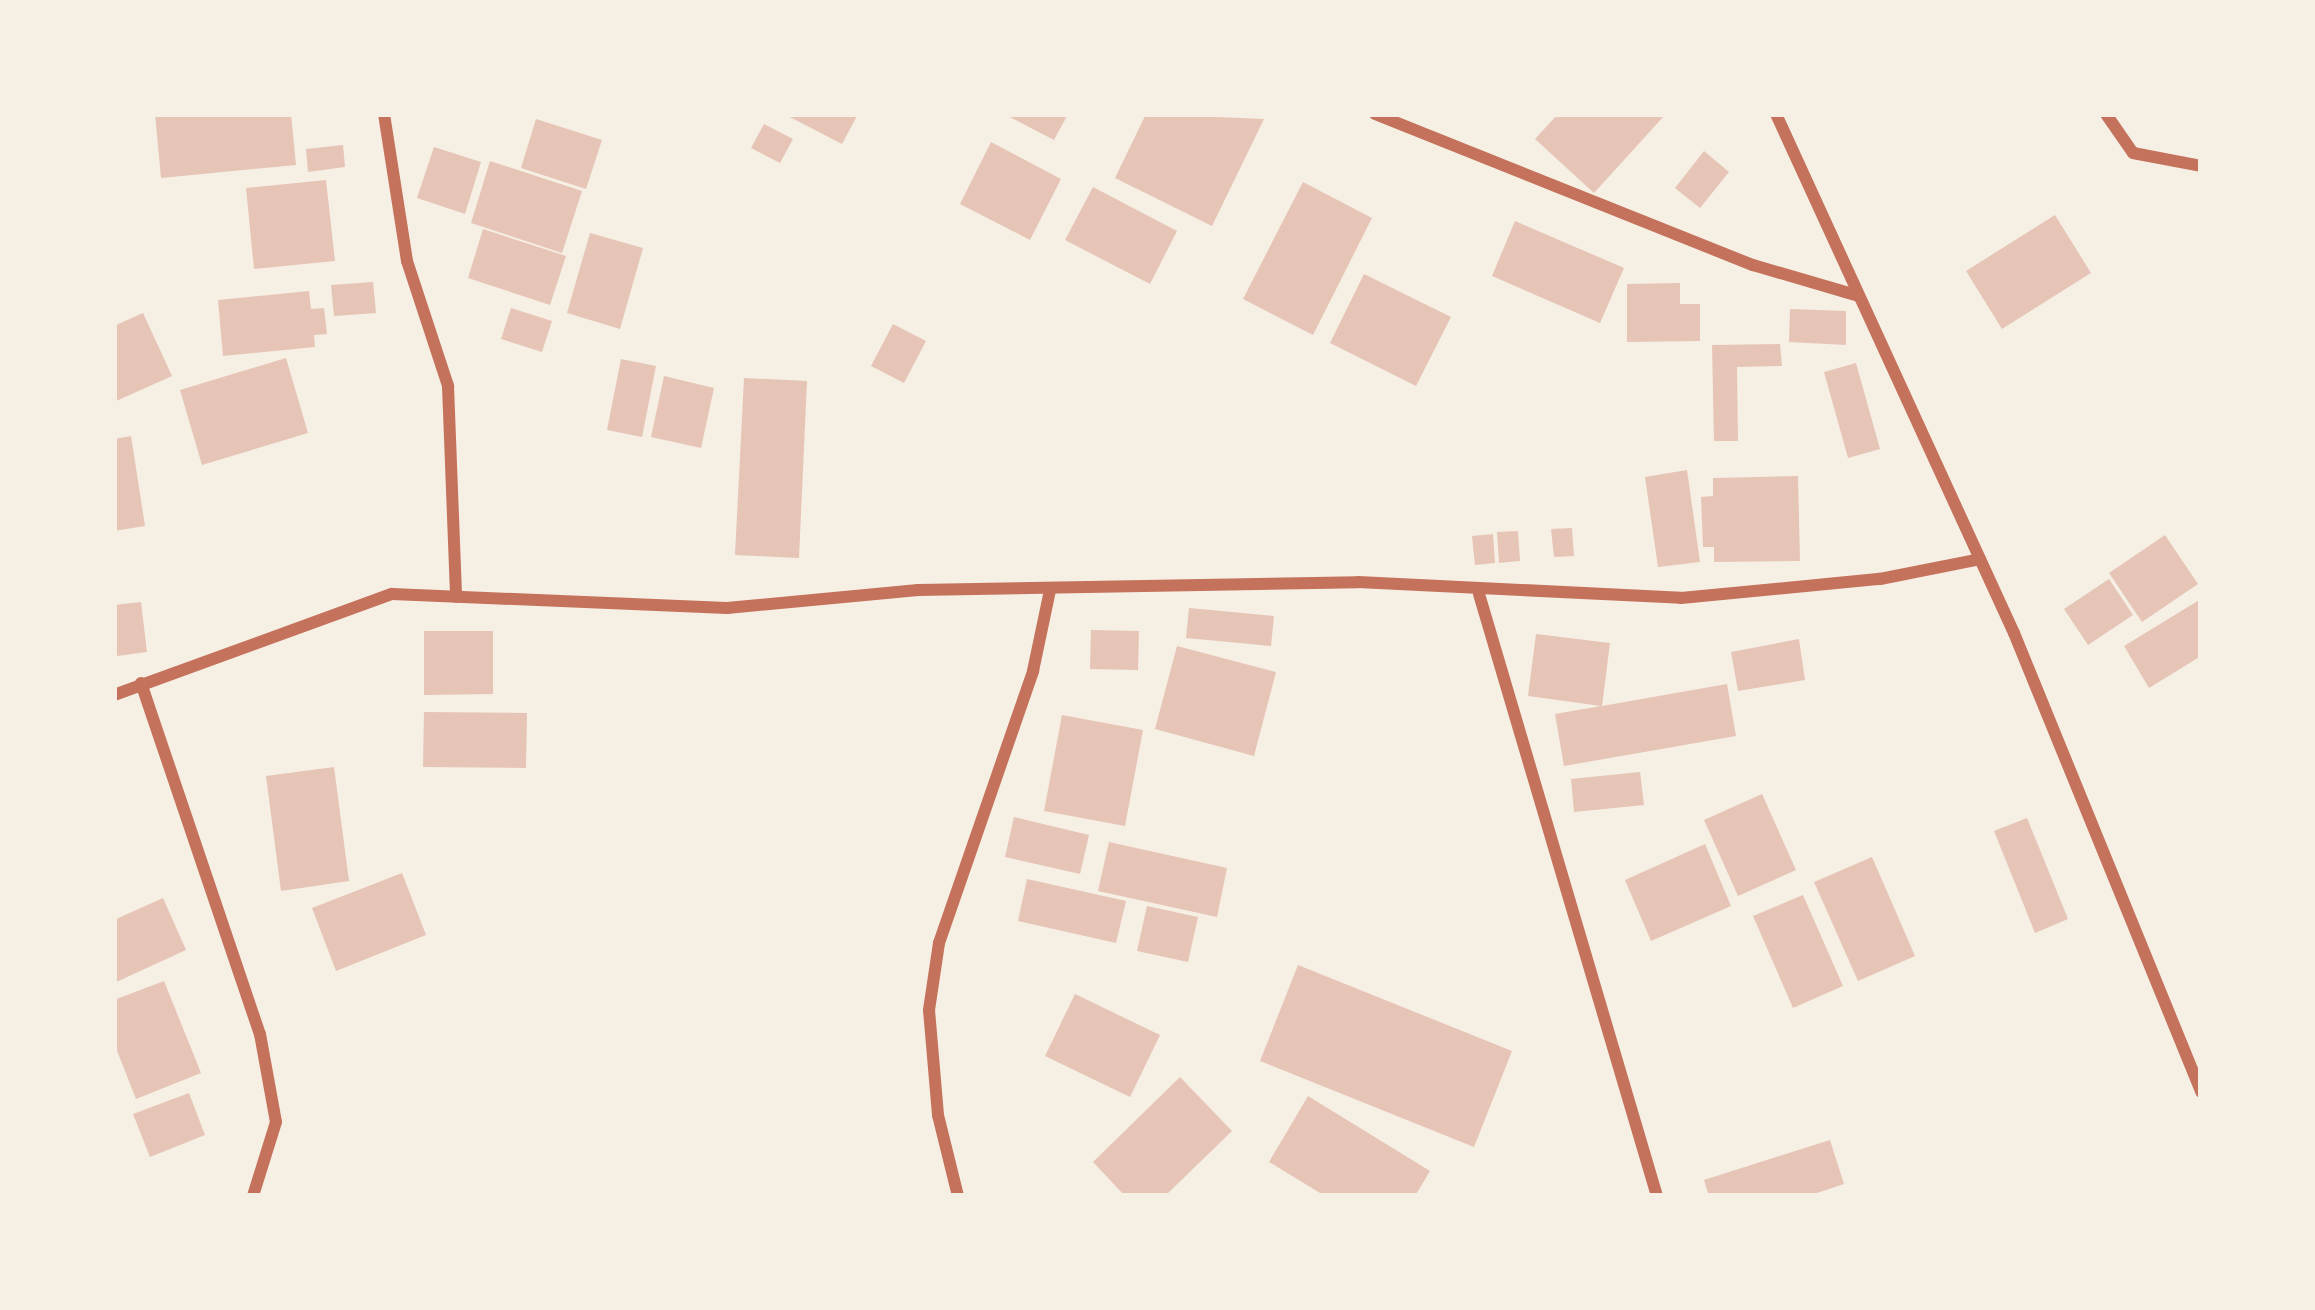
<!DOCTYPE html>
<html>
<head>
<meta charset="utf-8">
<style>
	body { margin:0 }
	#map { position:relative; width:2315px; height:1310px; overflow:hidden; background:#f6efe4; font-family:Poppins,sans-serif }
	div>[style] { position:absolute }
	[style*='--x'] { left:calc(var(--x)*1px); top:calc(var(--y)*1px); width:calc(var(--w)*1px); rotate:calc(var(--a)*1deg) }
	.building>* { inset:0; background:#e6c5b7 }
	.minor>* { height:12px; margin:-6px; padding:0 6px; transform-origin:6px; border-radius:6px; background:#c5725c }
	span { translate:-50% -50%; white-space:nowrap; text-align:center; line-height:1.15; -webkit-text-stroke:9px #f6efe4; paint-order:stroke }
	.frame { position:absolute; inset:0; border:117px solid #f6efe4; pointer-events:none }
</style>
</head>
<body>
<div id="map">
	<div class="building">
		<div style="clip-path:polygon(155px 114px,291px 114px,296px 165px,161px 178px)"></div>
		<div style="clip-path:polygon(784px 114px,858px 114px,842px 144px)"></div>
		<div style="clip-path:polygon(1004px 114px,1068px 114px,1054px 140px)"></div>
		<div style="clip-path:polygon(1146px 114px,1264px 119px,1212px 226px,1115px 178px)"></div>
		<div style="clip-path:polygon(1558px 114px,1661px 114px,1664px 116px,1594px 193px,1535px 139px)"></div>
		<div style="clip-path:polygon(536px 119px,602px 140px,586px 189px,521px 168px)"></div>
		<div style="clip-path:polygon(764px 124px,793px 139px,780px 163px,751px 148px)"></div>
		<div style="clip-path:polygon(991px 142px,1061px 179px,1030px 240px,960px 204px)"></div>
		<div style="clip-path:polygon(343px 145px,345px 167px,308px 172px,306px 149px)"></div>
		<div style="clip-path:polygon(434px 147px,481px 162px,465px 214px,417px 198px)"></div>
		<div style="clip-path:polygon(1704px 151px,1729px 172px,1700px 208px,1675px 188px)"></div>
		<div style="clip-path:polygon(490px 161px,582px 191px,562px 253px,471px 223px)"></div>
		<div style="clip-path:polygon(326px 180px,335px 261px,254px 269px,246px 188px)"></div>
		<div style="clip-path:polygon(1303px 182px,1372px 218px,1313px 335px,1243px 299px)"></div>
		<div style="clip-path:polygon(1093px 187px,1177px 231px,1150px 284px,1065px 240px)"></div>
		<div style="clip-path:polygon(2055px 215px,2091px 273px,2002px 329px,1966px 271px)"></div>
		<div style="clip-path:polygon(1515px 221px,1624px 268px,1600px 323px,1492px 276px)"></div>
		<div style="clip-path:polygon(483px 229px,566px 256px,550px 305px,468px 278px)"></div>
		<div style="clip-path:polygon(590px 233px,643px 248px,620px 329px,567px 313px)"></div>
		<div style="clip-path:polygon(1364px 274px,1451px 317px,1416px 386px,1330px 343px)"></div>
		<div style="clip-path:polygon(373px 282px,376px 313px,334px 316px,331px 285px)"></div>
		<div style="clip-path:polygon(1680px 283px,1680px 304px,1700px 304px,1700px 341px,1627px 342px,1627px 284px)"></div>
		<div style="clip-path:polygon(309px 291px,311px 309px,324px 308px,327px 334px,314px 335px,315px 347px,223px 356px,218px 300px)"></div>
		<div style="clip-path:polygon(511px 308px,552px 321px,542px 352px,501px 339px)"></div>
		<div style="clip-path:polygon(1790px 309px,1846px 311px,1846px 345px,1789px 342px)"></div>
		<div style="clip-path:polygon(143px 313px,172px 376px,114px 402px,114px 326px)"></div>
		<div style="clip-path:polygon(893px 324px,926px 341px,904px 383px,871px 366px)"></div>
		<div style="clip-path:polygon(1780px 344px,1782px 366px,1737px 367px,1738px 441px,1714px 441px,1712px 345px)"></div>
		<div style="clip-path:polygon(286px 358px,308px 433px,202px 465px,180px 390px)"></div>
		<div style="clip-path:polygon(621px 359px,656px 366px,642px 437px,607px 430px)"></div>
		<div style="clip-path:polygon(1856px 363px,1880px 449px,1848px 458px,1824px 372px)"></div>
		<div style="clip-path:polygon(664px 376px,714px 388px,701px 448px,651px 437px)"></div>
		<div style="clip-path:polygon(744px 378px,807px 381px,799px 558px,735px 555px)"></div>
		<div style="clip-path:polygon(131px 436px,145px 526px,114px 531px,114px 439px)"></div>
		<div style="clip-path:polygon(1687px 470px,1700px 562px,1658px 567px,1645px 477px)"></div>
		<div style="clip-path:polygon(1798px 476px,1800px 561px,1714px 562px,1714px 547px,1703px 547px,1701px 497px,1713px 496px,1713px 478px)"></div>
		<div style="clip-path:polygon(1572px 528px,1574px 556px,1554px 557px,1551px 529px)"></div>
		<div style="clip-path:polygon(1518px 531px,1520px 561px,1499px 563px,1497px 532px)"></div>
		<div style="clip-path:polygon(1493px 534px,1495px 563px,1475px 565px,1472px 536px)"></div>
		<div style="clip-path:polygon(2165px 535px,2198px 584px,2142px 622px,2109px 573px)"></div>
		<div style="clip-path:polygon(2109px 579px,2133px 615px,2088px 645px,2064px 609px)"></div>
		<div style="clip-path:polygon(2201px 599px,2201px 656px,2149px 688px,2124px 646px)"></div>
		<div style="clip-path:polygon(141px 602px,147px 652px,117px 656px,114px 605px)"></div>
		<div style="clip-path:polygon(1189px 608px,1274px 616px,1271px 646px,1186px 638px)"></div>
		<div style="clip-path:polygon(1091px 630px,1139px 631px,1138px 670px,1090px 669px)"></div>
		<div style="clip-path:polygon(424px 631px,493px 631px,493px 694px,424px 695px)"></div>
		<div style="clip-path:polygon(1536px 634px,1610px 643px,1602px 706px,1727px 684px,1736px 736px,1564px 766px,1555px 714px,1601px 706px,1528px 696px)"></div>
		<div style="clip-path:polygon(1799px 639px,1805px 680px,1738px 691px,1731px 652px)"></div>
		<div style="clip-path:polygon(1177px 646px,1276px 672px,1254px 756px,1155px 729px)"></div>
		<div style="clip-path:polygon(424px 712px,527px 713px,526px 768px,423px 767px)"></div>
		<div style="clip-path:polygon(1062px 715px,1143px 730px,1125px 826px,1044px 811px)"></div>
		<div style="clip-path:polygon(334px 767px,349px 881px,281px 891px,266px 776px)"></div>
		<div style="clip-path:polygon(1640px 772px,1644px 805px,1574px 812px,1571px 779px)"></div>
		<div style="clip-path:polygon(1762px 794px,1796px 870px,1738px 896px,1704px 820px)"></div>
		<div style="clip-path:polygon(1014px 817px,1089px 835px,1080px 874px,1005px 857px)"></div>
		<div style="clip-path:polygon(2027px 818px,2068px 919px,2035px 933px,1994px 831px)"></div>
		<div style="clip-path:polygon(1109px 842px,1227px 868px,1217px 917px,1098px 891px)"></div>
		<div style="clip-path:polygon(1705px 844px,1731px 906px,1651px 941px,1625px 880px)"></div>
		<div style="clip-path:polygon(1872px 857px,1915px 956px,1858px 981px,1814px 882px)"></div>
		<div style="clip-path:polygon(402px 873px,426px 935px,336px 971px,312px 908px)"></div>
		<div style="clip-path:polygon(1027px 879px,1126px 901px,1116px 943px,1018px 921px)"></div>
		<div style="clip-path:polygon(1803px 895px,1843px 986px,1793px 1008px,1753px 916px)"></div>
		<div style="clip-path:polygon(163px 898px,186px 950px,114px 983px,114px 920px)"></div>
		<div style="clip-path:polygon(1147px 906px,1198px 917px,1188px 962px,1137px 951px)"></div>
		<div style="clip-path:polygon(1298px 965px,1512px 1051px,1474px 1147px,1260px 1061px)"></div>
		<div style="clip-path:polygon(164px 981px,201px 1073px,136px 1099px,114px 1043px,114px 1000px)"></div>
		<div style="clip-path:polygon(1075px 994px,1160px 1035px,1130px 1097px,1045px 1056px)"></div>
		<div style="clip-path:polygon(1180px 1077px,1232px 1131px,1165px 1196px,1125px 1196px,1093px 1162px)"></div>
		<div style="clip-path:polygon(189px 1093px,205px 1135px,150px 1157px,133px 1114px)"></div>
		<div style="clip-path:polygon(1308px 1096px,1430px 1171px,1415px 1196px,1325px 1196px,1269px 1162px)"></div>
		<div style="clip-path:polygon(1830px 1140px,1844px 1184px,1808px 1196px,1709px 1196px,1704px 1180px)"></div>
	</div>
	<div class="minor">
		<div style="--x:384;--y:114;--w:149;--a:81.1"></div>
		<div style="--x:407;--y:261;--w:132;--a:71.8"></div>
		<div style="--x:448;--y:386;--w:211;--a:87.8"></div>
		<div style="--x:1375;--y:114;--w:407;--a:21.8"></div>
		<div style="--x:1753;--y:265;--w:110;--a:16.3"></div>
		<div style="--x:1776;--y:114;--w:571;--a:65.37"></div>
		<div style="--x:2014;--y:633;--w:496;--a:67.8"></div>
		<div style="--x:2106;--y:114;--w:47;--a:55.3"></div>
		<div style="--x:2133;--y:153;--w:69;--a:10.8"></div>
		<div style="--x:1479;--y:594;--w:628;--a:73.53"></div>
		<div style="--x:141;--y:683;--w:371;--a:71.3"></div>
		<div style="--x:260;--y:1034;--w:89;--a:79.7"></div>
		<div style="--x:276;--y:1122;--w:77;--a:107.3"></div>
		<div style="--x:114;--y:695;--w:296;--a:-20"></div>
		<div style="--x:392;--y:594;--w:335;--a:2.4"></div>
		<div style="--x:727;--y:608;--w:192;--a:-5.4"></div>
		<div style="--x:918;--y:590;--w:440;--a:-1"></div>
		<div style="--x:1358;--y:582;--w:323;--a:2.8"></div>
		<div style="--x:1681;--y:598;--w:200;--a:-5.5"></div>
		<div style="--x:1880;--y:579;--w:102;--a:-11.3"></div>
		<div style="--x:958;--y:1196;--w:83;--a:-103.9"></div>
		<div style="--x:938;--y:1115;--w:105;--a:-94.9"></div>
		<div style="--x:929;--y:1010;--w:68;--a:-81.5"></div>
		<div style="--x:939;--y:943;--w:288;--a:-70.9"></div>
		<div style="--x:1033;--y:671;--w:83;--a:-78.1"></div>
	</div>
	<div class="frame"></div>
</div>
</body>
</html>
